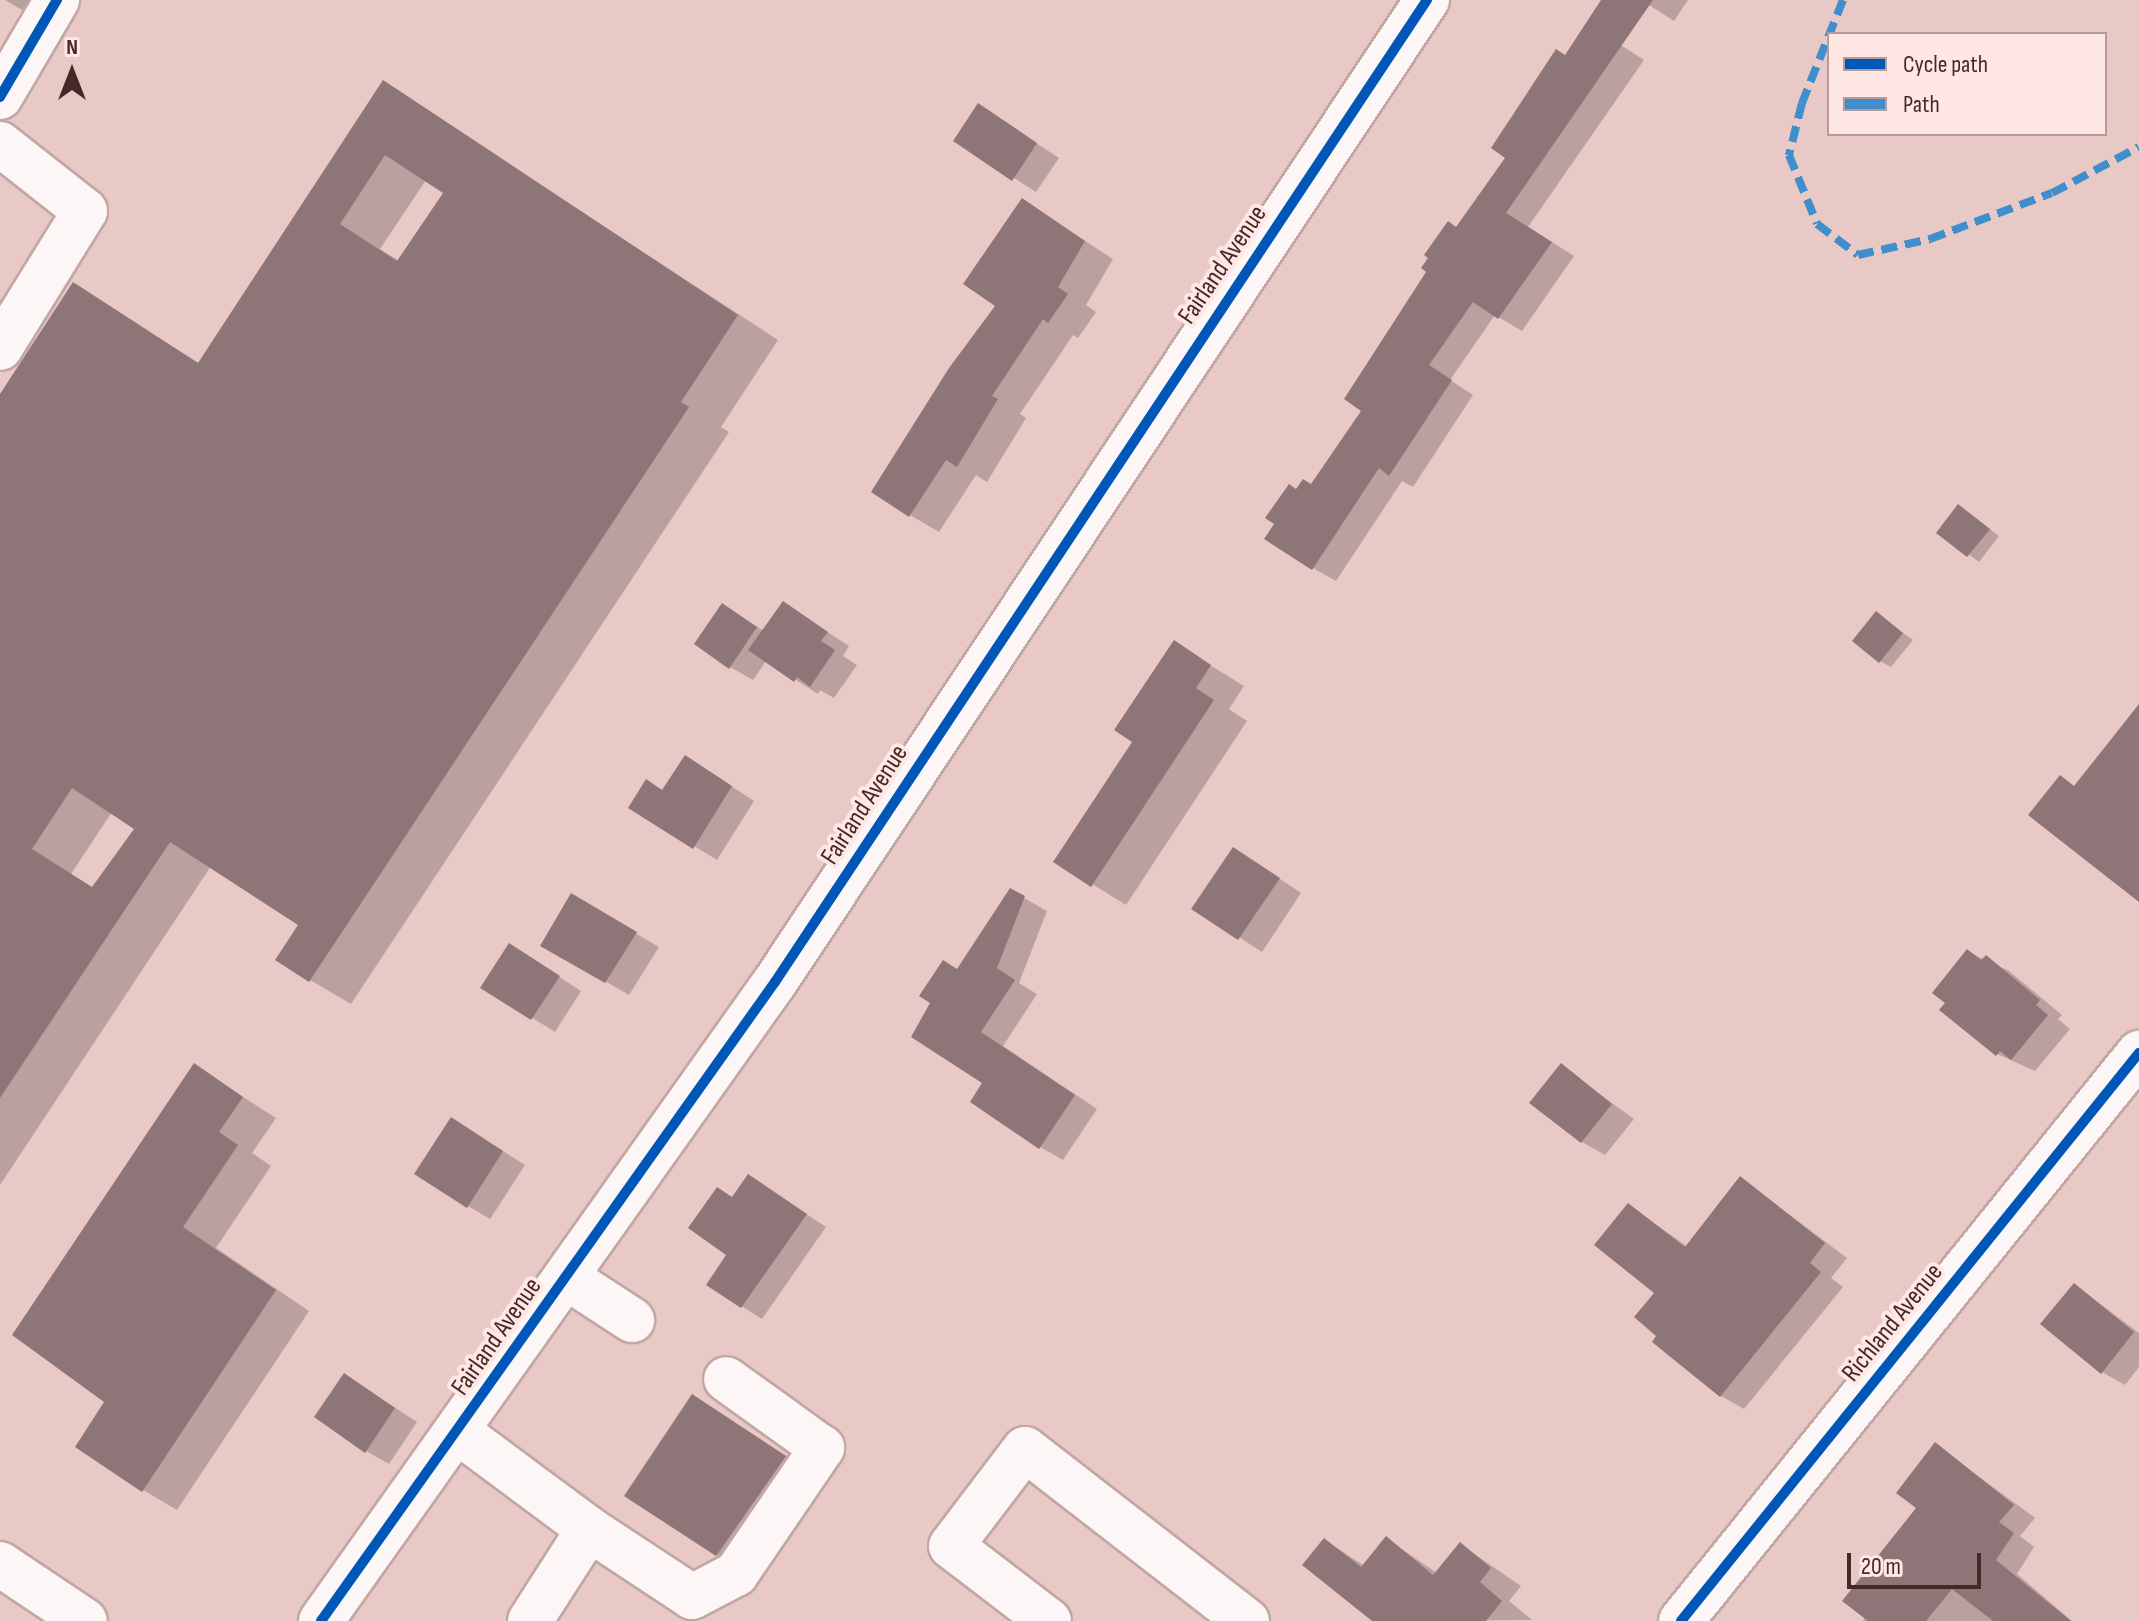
<!DOCTYPE html>
<html>
<head>
<meta charset="utf-8">
<style>
	body { margin:0 }
	#map { position:relative; width:2139px; height:1621px; overflow:hidden; background:#e9c9c6; font-family:"Sofia Sans Condensed",sans-serif }
	div>[style] { position:absolute }
	[style*='--x'] { left:calc(var(--x)*1px); top:calc(var(--y)*1px); width:calc(var(--w)*1px); rotate:calc(var(--a)*1deg) }
	.shadow>* { inset:0; background:#0003 }
	.building>* { inset:0; background:#8e7577 }
	.roads { filter:drop-shadow(2px 0 #c2a7a5) drop-shadow(-2px 0 #c2a7a5) drop-shadow(0 2px #c2a7a5) drop-shadow(0 -2px #c2a7a5) }
	.minor>* { height:44px; margin:-22px; padding:0 22px; transform-origin:22px; border-radius:22px; background:#fcf7f6 }
	.major>* { height:44px; margin:-22px; padding:0 22px; transform-origin:22px; border-radius:22px; background:#fcf7f6 }
	.quiet>* { height:8px; margin-top:-4px; transform-origin:0; background:repeating-linear-gradient(90deg,#408fcc 0 16px,transparent 0 24px) }
	.cycleway>* { height:10px; margin:-5px; padding:0 5px; transform-origin:5px; border-radius:5px; background:#0057b8 }
	span { translate:-50% -50%; white-space:nowrap; text-align:center; line-height:1.15; -webkit-text-stroke:8px #ffe7e5; paint-order:stroke }
	.street-label { font-size:26px; color:#452927 }
	.legend { position:absolute; left:1827px; top:32px; width:280px; height:104px; box-sizing:border-box; background:#ffe7e5; border:2px solid #b59b99; margin:0; padding:10px 14px; list-style:none; font-size:24px; color:#452927 }
	.legend li { display:flex; align-items:center; gap:16px; height:40px }
	.legend b { width:40px; border:2px solid #b59b99 }
	.north { position:absolute; left:32px; top:32px; width:80px; height:80px; -webkit-text-stroke:6px #ffe7e5; paint-order:stroke; rotate:0deg; font-size:22px; font-weight:700; line-height:32px; text-align:center; color:#452927 }
	.north::after { content:''; display:block; margin:auto; width:28px; height:36px; background:#452927; clip-path:polygon(50% 0,100% 100%,50% 72%,0 100%) }
	.scale { position:absolute; left:1847px; top:1553px; width:134px; height:36px; box-sizing:border-box; border:4px solid #452927; border-top:0; padding-left:10px; font-size:24px; line-height:28px; white-space:nowrap; color:#452927; -webkit-text-stroke:6px #ffe7e5; paint-order:stroke }
</style>
</head>
<body>
<div id="map">
	<div class="shadow">
		<div style="clip-path:polygon(5px 0,59px 0,44px 23px)"></div>
		<div style="clip-path:polygon(1641px 0,1688px 0,1674px 21px)"></div>
		<div style="clip-path:polygon(1610px 38px,1644px 60px,1528px 227px,1574px 256px,1522px 331px,1495px 315px,1450px 380px,1473px 395px,1413px 487px,1402px 481px,1336px 581px,1313px 568px,1296px 490px,1312px 486px,1364px 411px,1457px 229px,1507px 157px,1566px 57px)"></div>
		<div style="clip-path:polygon(evenodd,384px 83px,778px 340px,721px 427px,729px 432px,351px 1004px,310px 980px,301px 925px,211px 866px,0 1185px,0 398px,73px 284px,200px 364px,384px 83px,426px 180px,446px 193px,399px 261px,380px 249px,426px 180px,384px 83px,112px 812px,136px 828px,93px 888px,71px 874px,112px 812px)"></div>
		<div style="clip-path:polygon(979px 106px,1059px 158px,1036px 192px,955px 140px)"></div>
		<div style="clip-path:polygon(1023px 201px,1113px 259px,1086px 305px,1096px 312px,1078px 338px,1073px 335px,1020px 414px,1026px 418px,987px 482px,976px 475px,939px 532px,910px 515px,998px 306px)"></div>
		<div style="clip-path:polygon(1959px 506px,1999px 536px,1979px 562px,1939px 532px)"></div>
		<div style="clip-path:polygon(783px 603px,849px 646px,843px 656px,857px 665px,834px 698px,820px 690px,818px 694px,766px 661px,753px 680px,730px 667px,723px 606px,764px 631px)"></div>
		<div style="clip-path:polygon(1877px 614px,1913px 640px,1891px 667px,1880px 661px)"></div>
		<div style="clip-path:polygon(1174px 643px,1244px 686px,1229px 709px,1247px 721px,1126px 905px,1055px 861px,1135px 742px)"></div>
		<div style="clip-path:polygon(708px 771px,754px 801px,717px 860px,631px 807px)"></div>
		<div style="clip-path:polygon(1256px 863px,1301px 893px,1262px 952px,1194px 908px)"></div>
		<div style="clip-path:polygon(572px 896px,659px 947px,629px 995px,543px 945px)"></div>
		<div style="clip-path:polygon(1024px 898px,1047px 911px,1019px 983px,1037px 994px,1003px 1046px,1097px 1109px,1063px 1160px,1040px 1147px,985px 1083px,959px 971px)"></div>
		<div style="clip-path:polygon(1968px 952px,2009px 971px,2062px 1015px,2058px 1019px,2070px 1029px,2035px 1071px,1997px 1054px)"></div>
		<div style="clip-path:polygon(532px 959px,581px 991px,555px 1032px,483px 987px)"></div>
		<div style="clip-path:polygon(195px 1066px,276px 1118px,252px 1153px,271px 1166px,216px 1248px,309px 1311px,177px 1510px,143px 1490px,107px 1401px)"></div>
		<div style="clip-path:polygon(1561px 1066px,1634px 1119px,1605px 1155px,1582px 1142px)"></div>
		<div style="clip-path:polygon(474px 1133px,525px 1165px,490px 1219px,468px 1206px)"></div>
		<div style="clip-path:polygon(749px 1176px,826px 1227px,762px 1319px,708px 1285px,729px 1254px,733px 1199px)"></div>
		<div style="clip-path:polygon(1741px 1178px,1847px 1258px,1831px 1278px,1843px 1287px,1744px 1409px,1721px 1396px,1659px 1335px,1657px 1293px,1628px 1205px,1688px 1247px)"></div>
		<div style="clip-path:polygon(2075px 1285px,2139px 1333px,2139px 1367px,2125px 1385px,2102px 1372px)"></div>
		<div style="clip-path:polygon(345px 1375px,417px 1422px,389px 1464px,366px 1451px)"></div>
		<div style="clip-path:polygon(692px 1396px,819px 1477px,751px 1574px,717px 1555px)"></div>
		<div style="clip-path:polygon(1936px 1445px,2035px 1518px,2020px 1536px,2034px 1547px,2017px 1574px,2072px 1621px,1863px 1621px,1919px 1508px)"></div>
		<div style="clip-path:polygon(1387px 1539px,1437px 1573px,1460px 1544px,1521px 1586px,1509px 1601px,1532px 1620px,1375px 1621px,1324px 1540px,1365px 1566px)"></div>
	</div>
	<div class="building">
		<div style="clip-path:polygon(1601px 0,1653px 0,1506px 213px,1552px 242px,1498px 319px,1473px 302px,1429px 365px,1452px 380px,1389px 476px,1379px 468px,1312px 570px,1264px 539px,1274px 524px,1265px 518px,1289px 484px,1296px 489px,1303px 479px,1311px 484px,1361px 411px,1344px 399px,1426px 272px,1421px 268px,1428px 258px,1424px 255px,1448px 221px,1456px 227px,1505px 158px,1491px 148px,1556px 49px,1565px 55px)"></div>
		<div style="clip-path:polygon(evenodd,383px 80px,738px 315px,681px 402px,689px 407px,309px 982px,275px 960px,298px 925px,170px 842px,0 1098px,0 394px,73px 282px,198px 363px,383px 80px,385px 155px,443px 193px,397px 261px,340px 224px,385px 155px,383px 80px,72px 788px,134px 829px,92px 887px,32px 849px,72px 788px)"></div>
		<div style="clip-path:polygon(978px 103px,1037px 143px,1012px 181px,953px 141px)"></div>
		<div style="clip-path:polygon(1022px 198px,1085px 241px,1058px 287px,1068px 294px,1048px 323px,1043px 319px,992px 396px,998px 399px,957px 467px,946px 460px,909px 517px,871px 492px,949px 368px,995px 306px,963px 284px)"></div>
		<div style="clip-path:polygon(1958px 504px,1990px 529px,1967px 557px,1936px 533px)"></div>
		<div style="clip-path:polygon(783px 601px,828px 632px,821px 641px,835px 650px,810px 687px,797px 677px,794px 682px,748px 650px)"></div>
		<div style="clip-path:polygon(722px 603px,757px 627px,729px 669px,694px 644px)"></div>
		<div style="clip-path:polygon(1876px 611px,1903px 633px,1879px 663px,1852px 641px)"></div>
		<div style="clip-path:polygon(1174px 640px,1211px 665px,1196px 688px,1214px 700px,1091px 887px,1053px 862px,1132px 742px,1114px 730px)"></div>
		<div style="clip-path:polygon(2139px 704px,2139px 902px,2028px 815px,2060px 775px,2074px 786px)"></div>
		<div style="clip-path:polygon(685px 755px,732px 786px,693px 849px,628px 808px,646px 779px,662px 790px)"></div>
		<div style="clip-path:polygon(1233px 847px,1280px 878px,1238px 940px,1191px 909px)"></div>
		<div style="clip-path:polygon(1010px 888px,1025px 896px,997px 968px,1015px 980px,981px 1032px,1075px 1095px,1039px 1149px,970px 1102px,982px 1083px,911px 1037px,930px 1003px,919px 996px,943px 960px,957px 969px)"></div>
		<div style="clip-path:polygon(571px 893px,637px 932px,605px 983px,540px 946px)"></div>
		<div style="clip-path:polygon(509px 943px,560px 976px,531px 1020px,480px 988px)"></div>
		<div style="clip-path:polygon(1967px 949px,1981px 960px,1986px 955px,2040px 1000px,2036px 1005px,2048px 1015px,2011px 1060px,2000px 1051px,1996px 1056px,1939px 1010px,1945px 1003px,1932px 993px)"></div>
		<div style="clip-path:polygon(194px 1063px,243px 1097px,219px 1132px,238px 1145px,183px 1227px,276px 1290px,142px 1492px,75px 1447px,104px 1402px,12px 1335px)"></div>
		<div style="clip-path:polygon(1561px 1063px,1612px 1104px,1581px 1143px,1529px 1103px)"></div>
		<div style="clip-path:polygon(451px 1117px,503px 1151px,467px 1208px,414px 1174px)"></div>
		<div style="clip-path:polygon(748px 1174px,807px 1214px,741px 1308px,706px 1285px,726px 1255px,688px 1228px,717px 1187px,732px 1197px)"></div>
		<div style="clip-path:polygon(1740px 1176px,1825px 1243px,1810px 1263px,1821px 1272px,1720px 1397px,1652px 1342px,1656px 1336px,1634px 1317px,1654px 1293px,1594px 1245px,1628px 1203px,1685px 1247px)"></div>
		<div style="clip-path:polygon(2074px 1283px,2134px 1332px,2101px 1374px,2040px 1324px)"></div>
		<div style="clip-path:polygon(344px 1373px,395px 1408px,365px 1453px,314px 1417px)"></div>
		<div style="clip-path:polygon(692px 1394px,786px 1456px,716px 1556px,624px 1496px)"></div>
		<div style="clip-path:polygon(1935px 1442px,2014px 1505px,1999px 1522px,2014px 1533px,1996px 1560px,2071px 1621px,1993px 1621px,1952px 1589px,1926px 1621px,1868px 1621px,1842px 1601px,1916px 1508px,1896px 1493px)"></div>
		<div style="clip-path:polygon(1386px 1536px,1433px 1575px,1460px 1542px,1491px 1568px,1480px 1582px,1502px 1601px,1486px 1621px,1372px 1621px,1302px 1565px,1324px 1538px,1361px 1567px)"></div>
	</div>
	<div class="roads">
		<div class="minor">
			<div style="--x:0;--y:97;--w:113;--a:-59.6"></div>
			<div style="--x:0;--y:144;--w:108;--a:38.2"></div>
			<div style="--x:85;--y:211;--w:161;--a:121.8"></div>
			<div style="--x:566;--y:1277;--w:79;--a:33.1"></div>
			<div style="--x:457;--y:1431;--w:164;--a:36.6"></div>
			<div style="--x:589;--y:1529;--w:109;--a:122.7"></div>
			<div style="--x:589;--y:1529;--w:123;--a:33.4"></div>
			<div style="--x:692;--y:1597;--w:50;--a:-27.6"></div>
			<div style="--x:736;--y:1574;--w:153;--a:-55.7"></div>
			<div style="--x:822;--y:1448;--w:118;--a:-144.3"></div>
			<div style="--x:321;--y:1621;--w:784;--a:-54.61"></div>
			<div style="--x:775;--y:982;--w:1179;--a:-56.42"></div>
			<div style="--x:1049;--y:1621;--w:123;--a:-142.6"></div>
			<div style="--x:951;--y:1546;--w:122;--a:-52.7"></div>
			<div style="--x:1025;--y:1449;--w:281;--a:37.8"></div>
			<div style="--x:1681;--y:1621;--w:730;--a:-51.12"></div>
		</div>
		<div class="major">
			<div style="--x:0;--y:1564;--w:102;--a:33.8"></div>
		</div>
	</div>
	<div class="quiet">
		<div style="--x:1843;--y:0;--w:111;--a:111.7"></div>
		<div style="--x:1802;--y:103;--w:54;--a:104"></div>
		<div style="--x:1789;--y:155;--w:74;--a:67.9"></div>
		<div style="--x:1817;--y:224;--w:51;--a:37.1"></div>
		<div style="--x:1858;--y:255;--w:74;--a:-12.5"></div>
		<div style="--x:1930;--y:239;--w:130;--a:-20.7"></div>
		<div style="--x:2052;--y:193;--w:98;--a:-27.9"></div>
	</div>
	<div class="cycleway">
		<div style="--x:0;--y:97;--w:113;--a:-59.6"></div>
		<div style="--x:321;--y:1621;--w:784;--a:-54.61"></div>
		<div style="--x:775;--y:982;--w:1179;--a:-56.42"></div>
		<div style="--x:1681;--y:1621;--w:730;--a:-51.12"></div>
	</div>
	<div class="street-label">
		<span style="left:1223px;top:265px;rotate:-56deg">Fairland Avenue</span>
		<span style="left:865px;top:805px;rotate:-57deg">Fairland Avenue</span>
		<span style="left:1893px;top:1323px;rotate:-51deg">Richland Avenue</span>
		<span style="left:497px;top:1337px;rotate:-55deg">Fairland Avenue</span>
	</div>
	<ul class="legend">
	<li><b style="height:10px;background:#0057b8"></b>Cycle path</li>
	<li><b style="height:10px;background:#408fcc"></b>Path</li>
	</ul>
	<div class="north">N</div>
	<div class="scale">20 m</div>
</div>
</body>
</html>
